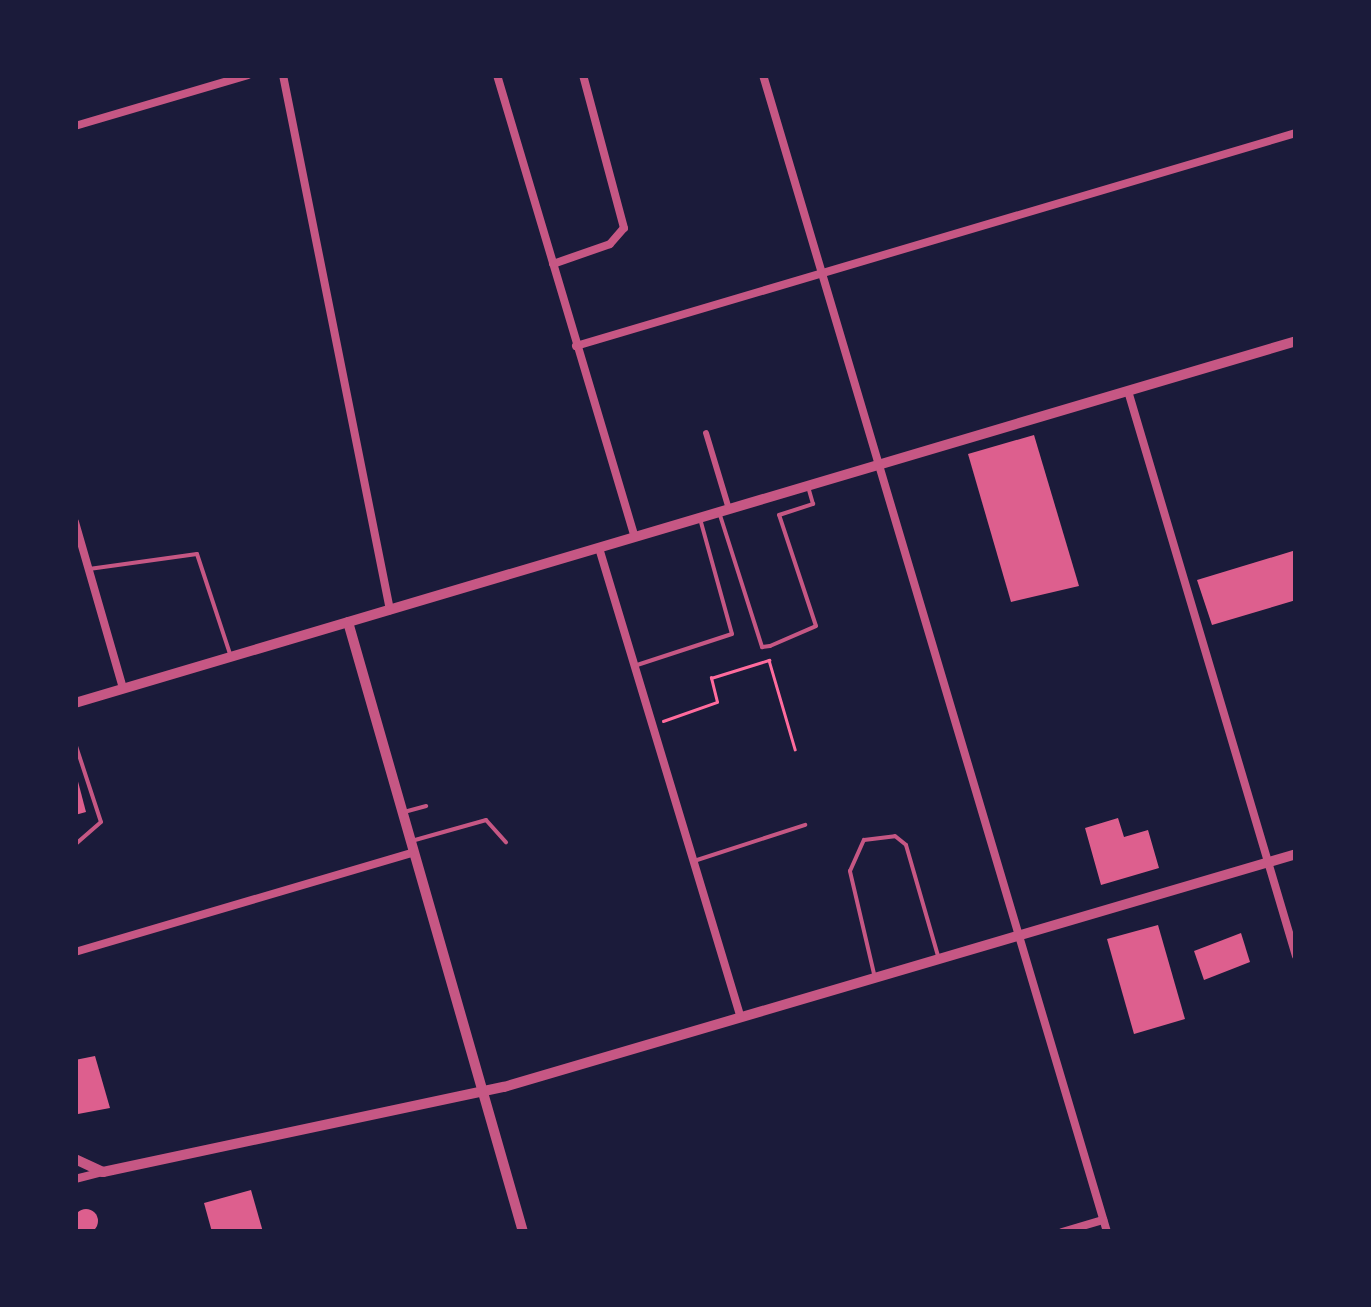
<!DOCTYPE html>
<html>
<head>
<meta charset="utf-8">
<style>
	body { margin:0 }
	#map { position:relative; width:1371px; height:1307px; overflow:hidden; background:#1b1b3a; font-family:Poppins,sans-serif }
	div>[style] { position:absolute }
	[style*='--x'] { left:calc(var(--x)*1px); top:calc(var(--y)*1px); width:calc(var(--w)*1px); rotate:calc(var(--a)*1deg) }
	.building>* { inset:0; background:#dd5f8e }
	.round { border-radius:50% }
	.path>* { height:2.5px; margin:-1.25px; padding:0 1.25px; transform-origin:1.25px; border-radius:1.25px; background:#ff6b9d }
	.service>* { height:4px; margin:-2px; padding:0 2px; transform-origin:2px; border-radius:2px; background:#c65784 }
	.pedestrian>* { height:6px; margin:-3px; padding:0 3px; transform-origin:3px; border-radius:3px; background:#c65784 }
	.minor>* { height:8px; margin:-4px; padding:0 4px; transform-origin:4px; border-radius:4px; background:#c65784 }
	.tertiary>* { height:10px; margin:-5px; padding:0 5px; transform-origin:5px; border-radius:5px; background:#c65784 }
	span { translate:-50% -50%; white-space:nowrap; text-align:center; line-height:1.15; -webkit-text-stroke:10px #1b1b3a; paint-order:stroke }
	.frame { position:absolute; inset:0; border:78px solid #1b1b3a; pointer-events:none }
</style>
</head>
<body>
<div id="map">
	<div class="building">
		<div style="clip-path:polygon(1034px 435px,1079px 586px,1011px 602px,968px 454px)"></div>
		<div style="clip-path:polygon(1296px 550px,1296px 600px,1212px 625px,1197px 580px)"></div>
		<div style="clip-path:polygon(75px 770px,86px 812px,75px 815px)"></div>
		<div style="clip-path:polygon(1118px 818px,1124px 837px,1148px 830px,1159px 868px,1101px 885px,1085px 828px)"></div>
		<div style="clip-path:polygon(1158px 925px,1185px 1019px,1134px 1034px,1107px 939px)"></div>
		<div style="clip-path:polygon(1241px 933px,1250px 962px,1204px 980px,1194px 951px)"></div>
		<div style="clip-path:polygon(95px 1056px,110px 1108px,78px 1114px,75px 1060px)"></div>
		<div style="clip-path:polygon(251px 1190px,263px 1232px,212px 1232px,204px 1203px)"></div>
		<div class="round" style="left:74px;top:1209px;width:24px;height:24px"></div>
	</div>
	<div class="path">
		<div style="--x:663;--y:721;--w:57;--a:-19.4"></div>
		<div style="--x:717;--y:702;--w:25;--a:-104"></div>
		<div style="--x:711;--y:678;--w:61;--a:-17.2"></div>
		<div style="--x:769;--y:660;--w:93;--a:73.7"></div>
	</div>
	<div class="service">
		<div style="--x:719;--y:512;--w:142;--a:72.3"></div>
		<div style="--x:762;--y:647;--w:8;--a:-7"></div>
		<div style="--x:770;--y:646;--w:50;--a:-23.5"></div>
		<div style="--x:816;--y:626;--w:117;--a:-108.4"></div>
		<div style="--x:779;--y:515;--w:36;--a:-18"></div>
		<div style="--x:813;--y:504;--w:19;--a:-106"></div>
		<div style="--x:89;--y:569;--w:109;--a:-7.9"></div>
		<div style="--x:197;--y:554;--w:108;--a:71.7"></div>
		<div style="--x:634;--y:666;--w:103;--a:-18.1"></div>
		<div style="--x:732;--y:634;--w:116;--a:-105.5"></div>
		<div style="--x:75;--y:743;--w:83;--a:71.8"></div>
		<div style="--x:101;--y:822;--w:35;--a:139"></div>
		<div style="--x:404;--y:812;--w:23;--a:-15"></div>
		<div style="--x:415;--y:840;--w:74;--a:-15.7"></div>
		<div style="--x:486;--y:820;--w:30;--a:48"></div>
		<div style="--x:694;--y:861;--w:117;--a:-18"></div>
		<div style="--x:875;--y:978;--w:110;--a:-103.2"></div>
		<div style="--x:850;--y:871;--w:34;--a:-66"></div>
		<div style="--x:864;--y:840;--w:31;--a:-7"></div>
		<div style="--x:895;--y:836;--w:14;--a:39"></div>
		<div style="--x:906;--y:845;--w:119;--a:73.9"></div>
	</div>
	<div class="pedestrian">
		<div style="--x:706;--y:433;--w:79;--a:73.2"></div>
	</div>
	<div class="minor">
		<div style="--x:283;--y:75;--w:546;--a:78.69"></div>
		<div style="--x:497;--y:75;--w:482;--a:73.4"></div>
		<div style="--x:763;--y:75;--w:1207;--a:73.44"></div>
		<div style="--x:75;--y:126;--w:180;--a:-16.4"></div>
		<div style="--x:553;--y:264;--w:60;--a:-19.3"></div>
		<div style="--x:610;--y:244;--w:21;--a:-49"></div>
		<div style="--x:624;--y:228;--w:158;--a:-105"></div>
		<div style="--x:576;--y:346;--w:751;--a:-16.48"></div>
		<div style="--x:1128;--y:391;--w:589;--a:73.44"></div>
		<div style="--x:75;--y:522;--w:173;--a:73.9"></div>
		<div style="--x:599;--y:548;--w:490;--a:73.2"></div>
		<div style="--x:75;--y:952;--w:353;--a:-16.4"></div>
		<div style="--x:75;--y:1179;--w:29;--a:-14"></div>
		<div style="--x:1062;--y:1232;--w:43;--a:-16.3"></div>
	</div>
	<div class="tertiary">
		<div style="--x:348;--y:622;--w:635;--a:73.99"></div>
		<div style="--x:75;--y:703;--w:1274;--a:-16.51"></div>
		<div style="--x:75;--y:1159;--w:31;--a:25"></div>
		<div style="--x:103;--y:1172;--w:410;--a:-12"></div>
		<div style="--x:504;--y:1087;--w:826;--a:-16.39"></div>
	</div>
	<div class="frame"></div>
</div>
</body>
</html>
